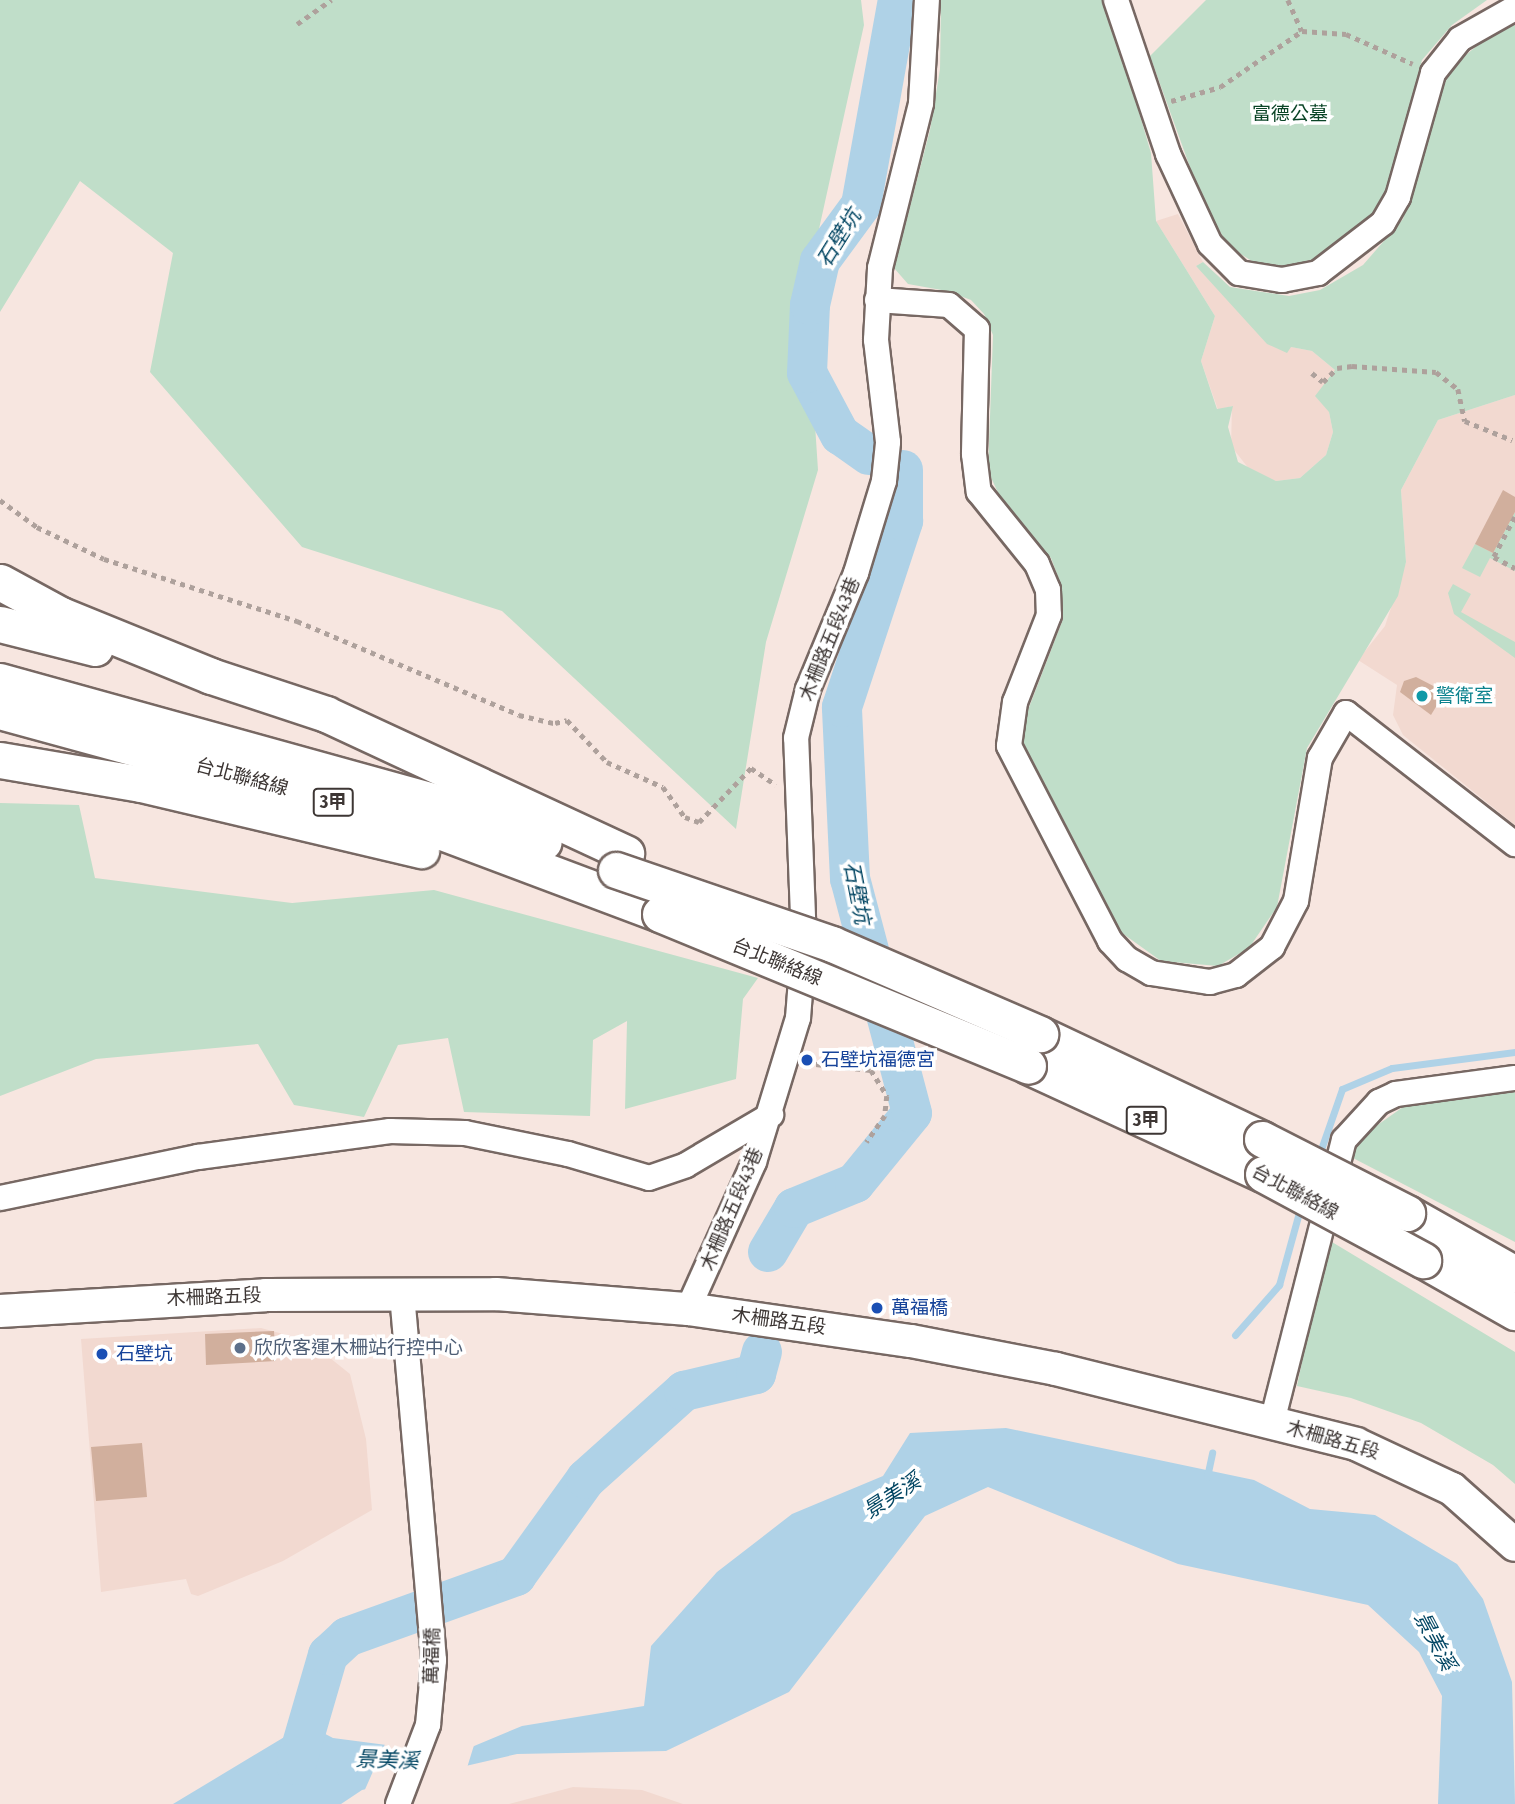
<!DOCTYPE html>
<html>
<head>
<meta charset="utf-8">
<style>
	body { margin:0 }
	#map { position:relative; width:1515px; height:1804px; overflow:hidden; background:#f7e6e0; font-family:"Fira Sans Condensed","Noto Sans TC",sans-serif }
	div>[style] { position:absolute }
	[style*='--x'] { left:calc(var(--x)*1px); top:calc(var(--y)*1px); width:calc(var(--w)*1px); rotate:calc(var(--a)*1deg) }
	.built>* { inset:0; background:#f2d9d0 }
	.green>* { inset:0; background:#c0dec9 }
	.water>* { inset:0; background:#afd2e7 }
	.pier>* { inset:0; background:#f7e6e0 }
	.stream>* { height:7px; margin:-3.5px; padding:0 3.5px; transform-origin:3.5px; border-radius:3.5px; background:#afd2e7 }
	.river>* { height:40px; margin:-20px; padding:0 20px; transform-origin:20px; border-radius:20px; background:#afd2e7 }
	.building>* { inset:0; background:#d1af9d }
	.path>* { height:4.5px; margin-top:-2.25px; transform-origin:0; background:repeating-linear-gradient(90deg,#aea19c 0 5px,transparent 0 10px) }
	.roads { filter:drop-shadow(2px 0 #776863) drop-shadow(-2px 0 #776863) drop-shadow(0 2px #776863) drop-shadow(0 -2px #776863) }
	.minor>* { height:24px; margin:-12px; padding:0 12px; transform-origin:12px; border-radius:12px; background:#fff }
	.major>* { height:32px; margin:-16px; padding:0 16px; transform-origin:16px; border-radius:16px; background:#fff }
	.highway>* { height:35px; margin:-17.5px; padding:0 17.5px; transform-origin:17.5px; border-radius:17.5px; background:#fff }
	.bridges { filter:drop-shadow(2px 0 #776863) drop-shadow(-2px 0 #776863) drop-shadow(0 2px #776863) drop-shadow(0 -2px #776863) }
	.highway-bridge>* { height:35px; margin:-17.5px; padding:0 17.5px; transform-origin:17.5px; border-radius:17.5px; background:#fff }
	.dots>* { width:19px; height:19px; translate:-50% -50%; box-sizing:border-box; border:4px solid #fff; border-radius:50% }
	span { translate:-50% -50%; white-space:nowrap; text-align:center; line-height:1.15; -webkit-text-stroke:7px #fff; paint-order:stroke }
	.shield-label span { padding:2px 5px; background:#fff; border:2px solid; border-radius:5px; -webkit-text-stroke-width:0 }
	.shield-label { font-size:18px; color:#3d3634; font-weight:700 }
	.park-label { font-size:19px; color:#0b4527 }
	.street-label { font-size:19px; color:#3d3634 }
	.culture-label { font-size:19px; color:#0d838f }
	.left { translate:0 -50%; text-align:left }
	.transit-label { font-size:19px; color:#164399 }
	.service-label { font-size:19px; color:#4e5e75 }
	.water-label { font-size:21px; color:#034663; font-style:italic }
</style>
</head>
<body>
<div id="map">
	<div class="built">
		<div style="clip-path:polygon(1178px 214px,1203px 262px,1196px 266px,1291px 347px,1312px 351px,1335px 370px,1329px 412px,1333px 432px,1326px 455px,1300px 478px,1276px 481px,1253px 474px,1231px 446px,1232px 406px,1218px 410px,1201px 361px,1215px 316px,1156px 221px)"></div>
		<div style="clip-path:polygon(1515px 395px,1515px 825px,1403px 735px,1393px 715px,1397px 685px,1358px 660px,1385px 626px,1406px 562px,1401px 490px,1438px 420px)"></div>
		<div style="clip-path:polygon(261px 1328px,309px 1341px,350px 1374px,366px 1439px,372px 1510px,283px 1561px,198px 1596px,191px 1594px,186px 1579px,101px 1592px,81px 1339px)"></div>
		<div style="clip-path:polygon(573px 1787px,642px 1790px,683px 1804px,509px 1804px)"></div>
	</div>
	<div class="green">
		<div style="clip-path:polygon(0 0,861px 0,864px 25px,806px 288px,818px 470px,766px 642px,736px 829px,502px 611px,302px 547px,150px 372px,173px 253px,80px 181px,0 312px)"></div>
		<div style="clip-path:polygon(941px 0,1106px 0,1151px 153px,1156px 221px,1215px 316px,1201px 361px,1217px 409px,1233px 406px,1228px 427px,1238px 462px,1276px 481px,1300px 478px,1326px 455px,1333px 432px,1329px 412px,1315px 396px,1335px 370px,1312px 351px,1291px 347px,1287px 353px,1267px 344px,1196px 266px,1203px 262px,1230px 287px,1289px 296px,1320px 290px,1363px 265px,1403px 219px,1425px 133px,1452px 66px,1488px 37px,1515px 24px,1515px 395px,1438px 420px,1401px 490px,1406px 562px,1398px 596px,1307px 748px,1277px 907px,1249px 948px,1218px 966px,1161px 961px,1122px 933px,1023px 742px,1023px 723px,1063px 619px,1060px 582px,1051px 558px,1006px 510px,988px 471px,993px 335px,984px 314px,971px 300px,947px 291px,908px 284px,894px 268px,930px 130px,940px 69px)"></div>
		<div style="clip-path:polygon(1206px 0,1487px 0,1452px 25px,1422px 60px,1385px 195px,1371px 215px,1317px 258px,1288px 266px,1255px 263px,1228px 246px,1200px 195px,1150px 56px)"></div>
		<div style="clip-path:polygon(1515px 512px,1515px 571px,1490px 558px,1480px 577px,1462px 568px,1475px 544px,1493px 553px)"></div>
		<div style="clip-path:polygon(1453px 584px,1471px 594px,1461px 612px,1515px 642px,1515px 658px,1454px 614px,1448px 593px)"></div>
		<div style="clip-path:polygon(0 803px,79px 805px,95px 878px,292px 903px,434px 890px,758px 978px,743px 999px,736px 1079px,625px 1109px,627px 1021px,593px 1040px,590px 1116px,464px 1112px,448px 1038px,398px 1045px,364px 1117px,294px 1105px,258px 1044px,96px 1059px,0 1096px)"></div>
		<div style="clip-path:polygon(1515px 1092px,1515px 1242px,1351px 1157px,1362px 1136px,1403px 1107px)"></div>
		<div style="clip-path:polygon(1327px 1239px,1515px 1352px,1515px 1484px,1493px 1465px,1421px 1423px,1351px 1398px,1297px 1386px)"></div>
	</div>
	<div class="water">
		<div style="clip-path:polygon(1006px 1428px,1254px 1480px,1310px 1509px,1375px 1515px,1457px 1564px,1483px 1599px,1512px 1682px,1515px 1804px,1438px 1804px,1442px 1696px,1419px 1652px,1368px 1605px,1178px 1564px,988px 1487px,925px 1516px,789px 1692px,666px 1751px,517px 1754px,362px 1790px,341px 1804px,173px 1804px,306px 1724px,333px 1738px,455px 1754px,522px 1726px,644px 1706px,651px 1646px,717px 1572px,792px 1514px,883px 1476px,910px 1433px)"></div>
	</div>
	<div class="pier">
		<div style="clip-path:polygon(386px 1742px,455px 1751px,475px 1742px,466px 1771px,363px 1794px)"></div>
	</div>
	<div class="stream">
		<div style="--x:1318;--y:1158;--w:73;--a:-70.8"></div>
		<div style="--x:1342;--y:1089;--w:54;--a:-22.8"></div>
		<div style="--x:1392;--y:1068;--w:124;--a:-7.4"></div>
		<div style="--x:1235;--y:1335;--w:67;--a:-48.7"></div>
		<div style="--x:1279;--y:1285;--w:83;--a:-74.6"></div>
		<div style="--x:1207;--y:1477;--w:25;--a:-78"></div>
	</div>
	<div class="river">
		<div style="--x:869;--y:455;--w:35;--a:-145"></div>
		<div style="--x:840;--y:435;--w:70;--a:-118"></div>
		<div style="--x:807;--y:373;--w:68;--a:-87.5"></div>
		<div style="--x:810;--y:305;--w:45;--a:-77.2"></div>
		<div style="--x:820;--y:261;--w:69;--a:-53.8"></div>
		<div style="--x:861;--y:205;--w:208;--a:-79.8"></div>
		<div style="--x:768;--y:1252;--w:51;--a:-59.4"></div>
		<div style="--x:794;--y:1208;--w:66;--a:-22.3"></div>
		<div style="--x:855;--y:1183;--w:90;--a:-50.8"></div>
		<div style="--x:912;--y:1113;--w:242;--a:-104.8"></div>
		<div style="--x:850;--y:879;--w:172;--a:-92.7"></div>
		<div style="--x:842;--y:707;--w:196;--a:-71.8"></div>
		<div style="--x:903;--y:521;--w:51;--a:-90"></div>
		<div style="--x:296;--y:1765;--w:115;--a:-73.8"></div>
		<div style="--x:328;--y:1655;--w:26;--a:-43"></div>
		<div style="--x:347;--y:1637;--w:180;--a:-19.8"></div>
		<div style="--x:516;--y:1576;--w:120;--a:-54.2"></div>
		<div style="--x:586;--y:1479;--w:132;--a:-41.9"></div>
		<div style="--x:684;--y:1391;--w:74;--a:-13.3"></div>
		<div style="--x:756;--y:1374;--w:23;--a:-75"></div>
	</div>
	<div class="building">
		<div style="clip-path:polygon(1503px 490px,1515px 497px,1515px 512px,1493px 553px,1475px 544px)"></div>
		<div style="clip-path:polygon(1416px 677px,1445px 692px,1431px 715px,1400px 692px,1404px 681px)"></div>
		<div style="clip-path:polygon(274px 1331px,276px 1361px,206px 1365px,205px 1334px)"></div>
		<div style="clip-path:polygon(142px 1443px,147px 1497px,96px 1501px,91px 1447px)"></div>
	</div>
	<div class="path">
		<div style="--x:1288;--y:0;--w:34;--a:66"></div>
		<div style="--x:1302;--y:31;--w:44;--a:3.9"></div>
		<div style="--x:1346;--y:34;--w:73;--a:24.1"></div>
		<div style="--x:297;--y:24;--w:42;--a:-35.2"></div>
		<div style="--x:1171;--y:101;--w:51;--a:-15.9"></div>
		<div style="--x:1220;--y:87;--w:99;--a:-34.3"></div>
		<div style="--x:1312;--y:373;--w:14;--a:39"></div>
		<div style="--x:1323;--y:382;--w:20;--a:-45"></div>
		<div style="--x:1337;--y:368;--w:15;--a:-8"></div>
		<div style="--x:1352;--y:366;--w:84;--a:4.1"></div>
		<div style="--x:1436;--y:372;--w:28;--a:38"></div>
		<div style="--x:1458;--y:389;--w:33;--a:78"></div>
		<div style="--x:1465;--y:421;--w:51;--a:22"></div>
		<div style="--x:0;--y:500;--w:46;--a:36.1"></div>
		<div style="--x:37;--y:527;--w:74;--a:25.5"></div>
		<div style="--x:104;--y:559;--w:203;--a:17.8"></div>
		<div style="--x:297;--y:621;--w:241;--a:22.9"></div>
		<div style="--x:519;--y:715;--w:37;--a:13"></div>
		<div style="--x:555;--y:723;--w:12;--a:-14"></div>
		<div style="--x:567;--y:720;--w:58;--a:46.4"></div>
		<div style="--x:607;--y:762;--w:61;--a:24.1"></div>
		<div style="--x:663;--y:787;--w:37;--a:54"></div>
		<div style="--x:685;--y:817;--w:15;--a:20"></div>
		<div style="--x:699;--y:822;--w:75;--a:-46.1"></div>
		<div style="--x:751;--y:768;--w:30;--a:34"></div>
		<div style="--x:1515;--y:517;--w:45;--a:117.7"></div>
		<div style="--x:1494;--y:557;--w:24;--a:28"></div>
		<div style="--x:806;--y:1063;--w:65;--a:6.1"></div>
		<div style="--x:871;--y:1070;--w:31;--a:58"></div>
		<div style="--x:887;--y:1096;--w:20;--a:96"></div>
		<div style="--x:885;--y:1116;--w:32;--a:125"></div>
	</div>
	<div class="roads">
		<div class="minor">
			<div style="--x:1116;--y:0;--w:163;--a:71.3"></div>
			<div style="--x:1168;--y:154;--w:99;--a:65"></div>
			<div style="--x:1210;--y:244;--w:41;--a:45"></div>
			<div style="--x:1239;--y:273;--w:44;--a:9.2"></div>
			<div style="--x:1282;--y:280;--w:37;--a:-11"></div>
			<div style="--x:1318;--y:273;--w:82;--a:-37.6"></div>
			<div style="--x:1383;--y:223;--w:30;--a:-60"></div>
			<div style="--x:1398;--y:197;--w:129;--a:-74.2"></div>
			<div style="--x:1433;--y:73;--w:43;--a:-51.5"></div>
			<div style="--x:1460;--y:39;--w:63;--a:-29.4"></div>
			<div style="--x:877;--y:300;--w:72;--a:4"></div>
			<div style="--x:949;--y:305;--w:37;--a:41"></div>
			<div style="--x:977;--y:329;--w:125;--a:91.4"></div>
			<div style="--x:974;--y:454;--w:38;--a:83"></div>
			<div style="--x:979;--y:492;--w:92;--a:51.1"></div>
			<div style="--x:1037;--y:564;--w:28;--a:67"></div>
			<div style="--x:1048;--y:590;--w:25;--a:88"></div>
			<div style="--x:1049;--y:615;--w:93;--a:111.3"></div>
			<div style="--x:1015;--y:702;--w:44;--a:97.8"></div>
			<div style="--x:1009;--y:746;--w:220;--a:62.6"></div>
			<div style="--x:1110;--y:941;--w:25;--a:47"></div>
			<div style="--x:1127;--y:959;--w:28;--a:30"></div>
			<div style="--x:1151;--y:973;--w:60;--a:8.7"></div>
			<div style="--x:1210;--y:982;--w:27;--a:-15"></div>
			<div style="--x:1236;--y:975;--w:46;--a:-37.9"></div>
			<div style="--x:1272;--y:947;--w:52;--a:-62.4"></div>
			<div style="--x:1296;--y:901;--w:145;--a:-80.5"></div>
			<div style="--x:1320;--y:758;--w:52;--a:-60"></div>
			<div style="--x:1346;--y:713;--w:214;--a:37.8"></div>
			<div style="--x:0;--y:1198;--w:202;--a:-11.7"></div>
			<div style="--x:198;--y:1157;--w:194;--a:-7.7"></div>
			<div style="--x:390;--y:1131;--w:75;--a:1.5"></div>
			<div style="--x:465;--y:1133;--w:105;--a:11.5"></div>
			<div style="--x:568;--y:1154;--w:84;--a:16.5"></div>
			<div style="--x:649;--y:1178;--w:39;--a:-19"></div>
			<div style="--x:686;--y:1165;--w:99;--a:-30.5"></div>
			<div style="--x:688;--y:1309;--w:161;--a:-65.8"></div>
			<div style="--x:754;--y:1162;--w:151;--a:-73"></div>
			<div style="--x:798;--y:1018;--w:76;--a:-85.5"></div>
			<div style="--x:804;--y:942;--w:204;--a:-92.2"></div>
			<div style="--x:796;--y:738;--w:50;--a:-76.2"></div>
			<div style="--x:808;--y:689;--w:126;--a:-67.5"></div>
			<div style="--x:856;--y:573;--w:96;--a:-73.1"></div>
			<div style="--x:884;--y:481;--w:39;--a:-84"></div>
			<div style="--x:888;--y:442;--w:103;--a:-96.7"></div>
			<div style="--x:876;--y:340;--w:72;--a:-86.8"></div>
			<div style="--x:880;--y:268;--w:170;--a:-76"></div>
			<div style="--x:921;--y:103;--w:103;--a:-86.7"></div>
			<div style="--x:1272;--y:1422;--w:291;--a:-75.7"></div>
			<div style="--x:1344;--y:1140;--w:52;--a:-47.4"></div>
			<div style="--x:1379;--y:1102;--w:19;--a:-25"></div>
			<div style="--x:1396;--y:1094;--w:120;--a:-7.7"></div>
			<div style="--x:398;--y:1804;--w:85;--a:-69.2"></div>
			<div style="--x:428;--y:1725;--w:65;--a:-84.7"></div>
			<div style="--x:434;--y:1660;--w:367;--a:-95"></div>
		</div>
		<div class="major">
			<div style="--x:0;--y:1311;--w:266;--a:-3.4"></div>
			<div style="--x:266;--y:1295;--w:230;--a:-0.2"></div>
			<div style="--x:496;--y:1294;--w:193;--a:4.5"></div>
			<div style="--x:688;--y:1309;--w:225;--a:8.2"></div>
			<div style="--x:911;--y:1341;--w:148;--a:10.9"></div>
			<div style="--x:1056;--y:1369;--w:309;--a:14"></div>
			<div style="--x:1356;--y:1444;--w:106;--a:25.1"></div>
			<div style="--x:1452;--y:1489;--w:84;--a:41.6"></div>
		</div>
		<div class="highway">
			<div style="--x:0;--y:582;--w:69;--a:28.4"></div>
			<div style="--x:61;--y:615;--w:162;--a:22.1"></div>
			<div style="--x:211;--y:676;--w:121;--a:18.3"></div>
			<div style="--x:326;--y:714;--w:331;--a:24.9"></div>
			<div style="--x:0;--y:624;--w:98;--a:14.2"></div>
			<div style="--x:0;--y:681;--w:474;--a:15.5"></div>
			<div style="--x:457;--y:808;--w:93;--a:21.3"></div>
			<div style="--x:0;--y:711;--w:458;--a:15.3"></div>
			<div style="--x:442;--y:832;--w:233;--a:20.6"></div>
			<div style="--x:0;--y:760;--w:143;--a:9.7"></div>
			<div style="--x:141;--y:784;--w:288;--a:13.3"></div>
			<div style="--x:1040;--y:1034;--w:246;--a:25.3"></div>
			<div style="--x:1028;--y:1066;--w:259;--a:24.7"></div>
			<div style="--x:1407;--y:1213;--w:124;--a:29.5"></div>
			<div style="--x:1423;--y:1260;--w:106;--a:29.5"></div>
		</div>
	</div>
	<div class="bridges">
		<div class="highway-bridge">
			<div style="--x:616;--y:870;--w:228;--a:18.9"></div>
			<div style="--x:832;--y:944;--w:227;--a:23.4"></div>
			<div style="--x:660;--y:914;--w:398;--a:22.4"></div>
			<div style="--x:1262;--y:1139;--w:163;--a:27"></div>
			<div style="--x:1263;--y:1174;--w:182;--a:28.3"></div>
		</div>
	</div>
	<div class="dots">
		<div style="left:1422px;top:696px;background:#0f9aa8"></div>
		<div style="left:807px;top:1060px;background:#1a4fb4"></div>
		<div style="left:877px;top:1308px;background:#1a4fb4"></div>
		<div style="left:240px;top:1348px;background:#5c6f8a"></div>
		<div style="left:102px;top:1354px;background:#1a4fb4"></div>
	</div>
	<div class="shield-label">
		<span style="left:333px;top:802px">3甲</span>
		<span style="left:1146px;top:1120px">3甲</span>
	</div>
	<div class="park-label">
		<span style="left:1290px;top:114px">富德公墓</span>
	</div>
	<div class="street-label">
		<span style="left:830px;top:639px;rotate:-68deg">木柵路五段43巷</span>
		<span style="left:242px;top:777px;rotate:15deg">台北聯絡線</span>
		<span style="left:777px;top:962px;rotate:22deg">台北聯絡線</span>
		<span style="left:1295px;top:1192px;rotate:28deg">台北聯絡線</span>
		<span style="left:732px;top:1209px;rotate:-67deg">木柵路五段43巷</span>
		<span style="left:214px;top:1297px;rotate:-2deg">木柵路五段</span>
		<span style="left:779px;top:1321px;rotate:8deg">木柵路五段</span>
		<span style="left:1333px;top:1440px;rotate:16deg">木柵路五段</span>
		<span style="left:432px;top:1656px;rotate:-89deg">萬福橋</span>
	</div>
	<div class="culture-label">
		<span class="left" style="left:1436px;top:696px">警衛室</span>
	</div>
	<div class="transit-label">
		<span class="left" style="left:821px;top:1060px">石壁坑福德宮</span>
		<span class="left" style="left:891px;top:1308px">萬福橋</span>
		<span class="left" style="left:116px;top:1354px">石壁坑</span>
	</div>
	<div class="service-label">
		<span class="left" style="left:254px;top:1348px">欣欣客運木柵站行控中心</span>
	</div>
	<div class="water-label">
		<span style="left:839px;top:238px;rotate:-58deg">石壁坑</span>
		<span style="left:857px;top:893px;rotate:79deg">石壁坑</span>
		<span style="left:892px;top:1496px;rotate:-33deg">景美溪</span>
		<span style="left:1435px;top:1641px;rotate:62deg">景美溪</span>
		<span style="left:387px;top:1760px;rotate:2deg">景美溪</span>
	</div>
</div>
</body>
</html>
